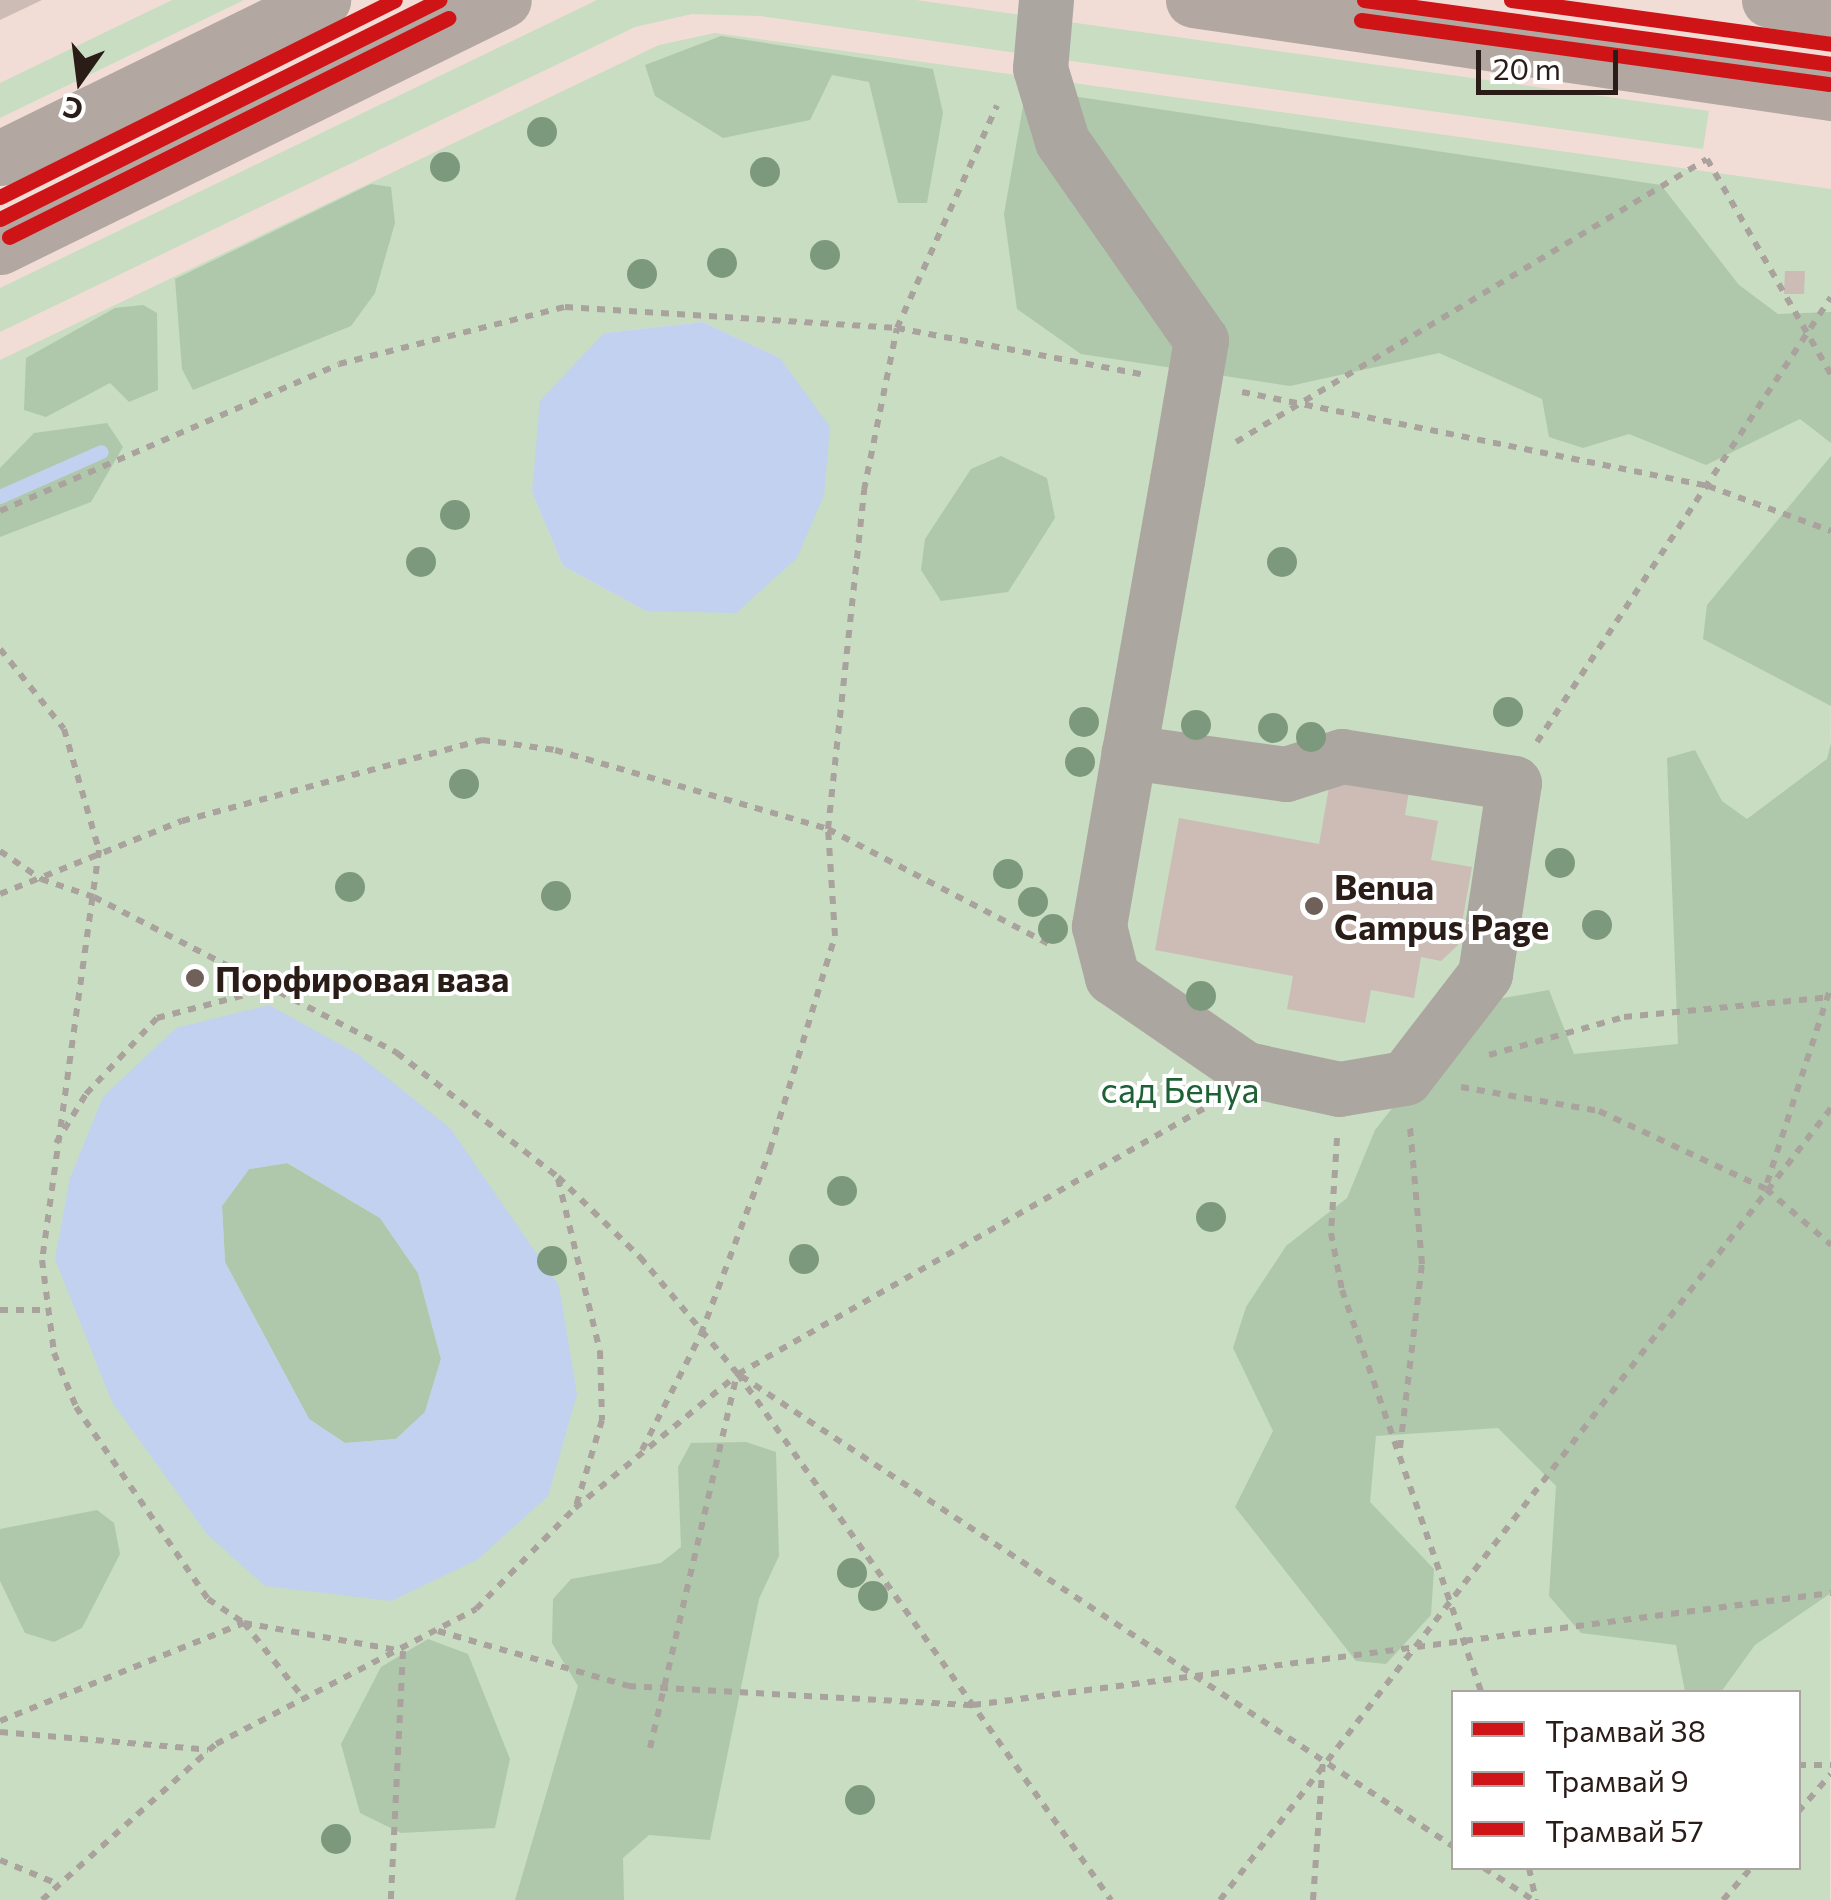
<!DOCTYPE html>
<html>
<head>
<meta charset="utf-8">
<style>
	body { margin:0 }
	#map { position:relative; width:1831px; height:1900px; overflow:hidden; background:#f2ddd6; font-family:Commissioner,sans-serif }
	div>[style] { position:absolute }
	[style*='--x'] { left:calc(var(--x)*1px); top:calc(var(--y)*1px); width:calc(var(--w)*1px); rotate:calc(var(--a)*1deg) }
	.green>* { inset:0; background:#c8ddc2 }
	.forest>* { inset:0; background:#afc8ab }
	.water>* { inset:0; background:#c2d1f0 }
	.stream>* { height:14px; margin:-7px; padding:0 7px; transform-origin:7px; border-radius:7px; background:#c2d1f0 }
	.building>* { inset:0; background:#ccbcb5 }
	.path>* { height:6px; margin-top:-3px; transform-origin:0; background:repeating-linear-gradient(90deg,#aaa29d 0 8px,transparent 0 16px) }
	.minor>* { height:55px; margin:-27.5px; padding:0 27.5px; transform-origin:27.5px; border-radius:27.5px; background:#aca6a1 }
	.major>* { height:55px; margin:-27.5px; padding:0 27.5px; transform-origin:27.5px; border-radius:27.5px; background:#b2a7a1 }
	.tram-1>* { height:15px; margin:-7.5px; padding:0 7.5px; transform-origin:7.5px; border-radius:7.5px; background:#ce1417 }
	.tram-2>* { height:15px; margin:-7.5px; padding:0 7.5px; transform-origin:7.5px; border-radius:7.5px; background:#ce1417 }
	.tram-3>* { height:15px; margin:-7.5px; padding:0 7.5px; transform-origin:7.5px; border-radius:7.5px; background:#ce1417 }
	.trees>* { width:30px; height:30px; margin:-15px; border-radius:50%; background:#7d997d }
	.dots>* { width:28px; height:28px; translate:-50% -50%; box-sizing:border-box; border:5px solid #fff; border-radius:50% }
	span { translate:-50% -50%; white-space:nowrap; text-align:center; line-height:1.15; -webkit-text-stroke:8px #fff; paint-order:stroke }
	.poi-label { font-size:35px; color:#2a1c17; font-weight:700 }
	.left { translate:0 -50%; text-align:left }
	.park-label { font-size:35px; color:#1d6135 }
	.legend { position:absolute; left:1451px; top:1690px; width:350px; height:180px; box-sizing:border-box; background:#fff; border:2px solid #aaa4a2; margin:0; padding:12px 18px; list-style:none; font-size:30px; color:#2a1c17 }
	.legend li { display:flex; align-items:center; gap:20px; height:50px }
	.legend b { width:50px; border:2px solid #aaa4a2 }
	.north { position:absolute; left:30px; top:30px; width:100px; height:100px; -webkit-text-stroke:8px #fff; paint-order:stroke; rotate:194deg; font-size:28px; font-weight:700; line-height:40px; text-align:center; color:#2a1c17 }
	.north::after { content:''; display:block; margin:auto; width:35px; height:45px; background:#2a1c17; clip-path:polygon(50% 0,100% 100%,50% 72%,0 100%) }
	.scale { position:absolute; left:1476px; top:50px; width:142px; height:45px; box-sizing:border-box; border:5px solid #2a1c17; border-top:0; padding-left:12px; font-size:30px; line-height:35px; white-space:nowrap; color:#2a1c17; -webkit-text-stroke:8px #fff; paint-order:stroke }
</style>
</head>
<body>
<div id="map">
	<div class="green">
		<div style="clip-path:polygon(172px 0,244px 0,0 118px,0 83px)"></div>
		<div style="clip-path:polygon(597px 0,916px 0,1022px 15px,1017px 53px,761px 16px,692px 14px,635px 27px,0 332px,0 288px)"></div>
		<div style="clip-path:polygon(1055px 20px,1709px 111px,1703px 149px,1050px 58px)"></div>
		<div style="clip-path:polygon(evenodd,715px 33px,1831px 189px,1830px 1900px,0 1900px,0 360px,659px 45px,715px 33px,703px 322px,780px 358px,646px 611px,563px 566px,532px 492px,604px 333px,703px 322px,715px 33px,1454px 1692px,1798px 1692px,1798px 1868px,1454px 1868px,1454px 1692px)"></div>
	</div>
	<div class="forest">
		<div style="clip-path:polygon(721px 36px,933px 69px,943px 113px,927px 203px,898px 203px,869px 82px,832px 75px,810px 120px,723px 138px,655px 96px,645px 65px)"></div>
		<div style="clip-path:polygon(1026px 89px,1661px 185px,1739px 285px,1778px 314px,1831px 312px,1831px 443px,1800px 419px,1706px 465px,1629px 434px,1583px 448px,1549px 437px,1542px 399px,1439px 353px,1290px 386px,1081px 354px,1017px 309px,1004px 214px)"></div>
		<div style="clip-path:polygon(371px 184px,391px 187px,395px 223px,375px 293px,351px 326px,193px 390px,182px 369px,175px 279px)"></div>
		<div style="clip-path:polygon(143px 305px,157px 313px,158px 390px,129px 402px,110px 383px,46px 417px,24px 410px,26px 358px,115px 308px)"></div>
		<div style="clip-path:polygon(107px 423px,123px 447px,91px 502px,0 537px,0 468px,34px 433px)"></div>
		<div style="clip-path:polygon(1001px 456px,1047px 478px,1055px 518px,1008px 592px,941px 601px,921px 570px,925px 539px,971px 469px)"></div>
		<div style="clip-path:polygon(1831px 456px,1831px 706px,1703px 639px,1707px 605px)"></div>
		<div style="clip-path:polygon(1831px 743px,1831px 1593px,1755px 1645px,1721px 1692px,1685px 1692px,1676px 1645px,1581px 1633px,1549px 1596px,1556px 1486px,1498px 1428px,1376px 1436px,1370px 1502px,1434px 1569px,1431px 1615px,1386px 1664px,1356px 1661px,1235px 1507px,1273px 1431px,1233px 1348px,1246px 1307px,1286px 1246px,1347px 1198px,1375px 1130px,1475px 1003px,1549px 990px,1574px 1054px,1678px 1044px,1667px 758px,1695px 750px,1722px 801px,1747px 819px,1827px 759px)"></div>
		<div style="clip-path:polygon(287px 1163px,380px 1218px,418px 1273px,441px 1359px,425px 1412px,396px 1439px,345px 1443px,309px 1419px,225px 1262px,222px 1206px,249px 1169px)"></div>
		<div style="clip-path:polygon(746px 1442px,776px 1452px,779px 1556px,759px 1599px,710px 1840px,649px 1835px,623px 1858px,624px 1900px,515px 1900px,578px 1686px,552px 1643px,553px 1599px,571px 1579px,661px 1563px,681px 1547px,678px 1467px,691px 1443px)"></div>
		<div style="clip-path:polygon(97px 1510px,114px 1523px,120px 1554px,82px 1628px,54px 1642px,25px 1633px,0 1581px,0 1529px)"></div>
		<div style="clip-path:polygon(428px 1639px,468px 1654px,510px 1759px,495px 1828px,401px 1833px,360px 1813px,341px 1744px,381px 1667px)"></div>
	</div>
	<div class="water">
		<div style="clip-path:polygon(703px 322px,780px 358px,830px 427px,824px 495px,797px 558px,736px 613px,646px 611px,563px 566px,532px 492px,540px 401px,604px 333px)"></div>
		<div style="clip-path:polygon(evenodd,269px 1005px,356px 1053px,450px 1128px,559px 1286px,577px 1394px,548px 1496px,477px 1560px,391px 1601px,265px 1586px,207px 1534px,112px 1402px,55px 1259px,70px 1178px,103px 1097px,176px 1028px,269px 1005px,288px 1163px,380px 1218px,418px 1273px,441px 1359px,425px 1412px,396px 1439px,345px 1443px,309px 1419px,225px 1262px,222px 1206px,249px 1169px,288px 1163px)"></div>
	</div>
	<div class="stream">
		<div style="--x:0;--y:497;--w:111;--a:-23.8"></div>
	</div>
	<div class="building">
		<div style="clip-path:polygon(0 0,42px 0,0 20px)"></div>
		<div style="clip-path:polygon(1785px 271px,1805px 271px,1804px 294px,1784px 294px)"></div>
		<div style="clip-path:polygon(1331px 776px,1409px 791px,1405px 815px,1438px 821px,1431px 860px,1472px 867px,1458px 945px,1441px 961px,1421px 957px,1414px 998px,1371px 990px,1365px 1023px,1287px 1009px,1293px 976px,1155px 950px,1179px 818px,1319px 844px)"></div>
	</div>
	<div class="path">
		<div style="--x:1242;--y:392;--w:475;--a:11.4"></div>
		<div style="--x:1708;--y:486;--w:131;--a:20.1"></div>
		<div style="--x:1236;--y:442;--w:549;--a:-31"></div>
		<div style="--x:1707;--y:159;--w:249;--a:60.1"></div>
		<div style="--x:0;--y:511;--w:369;--a:-23.4"></div>
		<div style="--x:339;--y:364;--w:233;--a:-14.2"></div>
		<div style="--x:565;--y:307;--w:333;--a:3.6"></div>
		<div style="--x:897;--y:328;--w:253;--a:10.7"></div>
		<div style="--x:0;--y:649;--w:102;--a:51.3"></div>
		<div style="--x:64;--y:729;--w:126;--a:73.9"></div>
		<div style="--x:99;--y:850;--w:414;--a:97.9"></div>
		<div style="--x:42;--y:1260;--w:94;--a:82.6"></div>
		<div style="--x:54;--y:1353;--w:58;--a:67.8"></div>
		<div style="--x:76;--y:1407;--w:233;--a:55.5"></div>
		<div style="--x:208;--y:1599;--w:43;--a:33.7"></div>
		<div style="--x:244;--y:1623;--w:92;--a:51.6"></div>
		<div style="--x:1537;--y:742;--w:533;--a:-56.55"></div>
		<div style="--x:0;--y:851;--w:50;--a:34.3"></div>
		<div style="--x:41;--y:879;--w:56;--a:18.8"></div>
		<div style="--x:94;--y:897;--w:341;--a:27.2"></div>
		<div style="--x:397;--y:1053;--w:203;--a:37.6"></div>
		<div style="--x:558;--y:1177;--w:115;--a:44.3"></div>
		<div style="--x:640;--y:1257;--w:153;--a:50.1"></div>
		<div style="--x:738;--y:1374;--w:645;--a:54.66"></div>
		<div style="--x:0;--y:894;--w:196;--a:-21.9"></div>
		<div style="--x:182;--y:821;--w:311;--a:-15.1"></div>
		<div style="--x:482;--y:740;--w:74;--a:7.8"></div>
		<div style="--x:555;--y:750;--w:284;--a:16.1"></div>
		<div style="--x:828;--y:829;--w:254;--a:27.5"></div>
		<div style="--x:1489;--y:1055;--w:140;--a:-15.7"></div>
		<div style="--x:1624;--y:1017;--w:208;--a:-5.5"></div>
		<div style="--x:1461;--y:1087;--w:140;--a:9.9"></div>
		<div style="--x:1599;--y:1111;--w:184;--a:25"></div>
		<div style="--x:1766;--y:1189;--w:86;--a:40.7"></div>
		<div style="--x:1337;--y:1138;--w:95;--a:93.6"></div>
		<div style="--x:1331;--y:1233;--w:58;--a:79.1"></div>
		<div style="--x:1342;--y:1290;--w:425;--a:70.9"></div>
		<div style="--x:56;--y:1143;--w:57;--a:-58.5"></div>
		<div style="--x:86;--y:1094;--w:104;--a:-46.9"></div>
		<div style="--x:157;--y:1018;--w:119;--a:-14.6"></div>
		<div style="--x:558;--y:1179;--w:177;--a:76.3"></div>
		<div style="--x:600;--y:1351;--w:69;--a:88.3"></div>
		<div style="--x:602;--y:1420;--w:90;--a:106.8"></div>
		<div style="--x:1767;--y:1183;--w:207;--a:-72"></div>
		<div style="--x:0;--y:1310;--w:47;--a:0"></div>
		<div style="--x:741;--y:1376;--w:855;--a:33.45"></div>
		<div style="--x:1400;--y:1448;--w:185;--a:-83.2"></div>
		<div style="--x:1422;--y:1264;--w:138;--a:-95"></div>
		<div style="--x:642;--y:1450;--w:130;--a:-63"></div>
		<div style="--x:701;--y:1334;--w:197;--a:-69.4"></div>
		<div style="--x:770;--y:1150;--w:224;--a:-73.1"></div>
		<div style="--x:835;--y:936;--w:107;--a:-93.7"></div>
		<div style="--x:828;--y:829;--w:341;--a:-83.9"></div>
		<div style="--x:864;--y:490;--w:165;--a:-78.5"></div>
		<div style="--x:897;--y:328;--w:244;--a:-65.8"></div>
		<div style="--x:438;--y:1631;--w:198;--a:16.1"></div>
		<div style="--x:628;--y:1686;--w:346;--a:3.2"></div>
		<div style="--x:973;--y:1705;--w:865;--a:-7.44"></div>
		<div style="--x:0;--y:1721;--w:263;--a:-21.9"></div>
		<div style="--x:244;--y:1623;--w:161;--a:10"></div>
		<div style="--x:403;--y:1651;--w:249;--a:92.8"></div>
		<div style="--x:0;--y:1732;--w:209;--a:4.9"></div>
		<div style="--x:650;--y:1748;--w:383;--a:-76.9"></div>
		<div style="--x:1798;--y:1765;--w:33;--a:0"></div>
		<div style="--x:1798;--y:1812;--w:50;--a:-49"></div>
		<div style="--x:0;--y:1860;--w:63;--a:22.5"></div>
		<div style="--x:1484;--y:1868;--w:59;--a:33.1"></div>
		<div style="--x:1529;--y:1868;--w:33;--a:78"></div>
		<div style="--x:42;--y:1900;--w:234;--a:-41.9"></div>
		<div style="--x:216;--y:1744;--w:293;--a:-27.4"></div>
		<div style="--x:476;--y:1609;--w:141;--a:-45.6"></div>
		<div style="--x:575;--y:1508;--w:211;--a:-39.4"></div>
		<div style="--x:738;--y:1374;--w:543;--a:-29.68"></div>
		<div style="--x:1220;--y:1900;--w:1000;--a:-52.35"></div>
		<div style="--x:1313;--y:1900;--w:139;--a:-85.9"></div>
		<div style="--x:1723;--y:1900;--w:43;--a:-48.8"></div>
	</div>
	<div class="minor">
		<div style="--x:1046;--y:0;--w:68;--a:95"></div>
		<div style="--x:1040;--y:68;--w:76;--a:73.2"></div>
		<div style="--x:1062;--y:141;--w:243;--a:55.1"></div>
		<div style="--x:1201;--y:340;--w:142;--a:99.7"></div>
		<div style="--x:1177;--y:480;--w:276;--a:100"></div>
		<div style="--x:1129;--y:752;--w:177;--a:99.8"></div>
		<div style="--x:1099;--y:926;--w:53;--a:75.7"></div>
		<div style="--x:1112;--y:977;--w:163;--a:34.5"></div>
		<div style="--x:1246;--y:1069;--w:95;--a:12.1"></div>
		<div style="--x:1339;--y:1089;--w:67;--a:-9.5"></div>
		<div style="--x:1405;--y:1078;--w:131;--a:-52.4"></div>
		<div style="--x:1485;--y:974;--w:193;--a:-81.4"></div>
		<div style="--x:1514;--y:783;--w:174;--a:-171.1"></div>
		<div style="--x:1342;--y:756;--w:59;--a:162.2"></div>
		<div style="--x:1286;--y:774;--w:159;--a:-172"></div>
	</div>
	<div class="major">
		<div style="--x:1193;--y:0;--w:645;--a:8.29"></div>
		<div style="--x:1769;--y:0;--w:63;--a:8.3"></div>
		<div style="--x:0;--y:158;--w:360;--a:-26.1"></div>
		<div style="--x:0;--y:247;--w:561;--a:-26.11"></div>
	</div>
	<div class="tram-1">
		<div style="--x:1364;--y:0;--w:471;--a:7.8"></div>
		<div style="--x:0;--y:219;--w:491;--a:-26.5"></div>
	</div>
	<div class="tram-2">
		<div style="--x:1361;--y:20;--w:471;--a:7.8"></div>
		<div style="--x:9;--y:237;--w:491;--a:-26.5"></div>
	</div>
	<div class="tram-3">
		<div style="--x:1511;--y:0;--w:323;--a:7.8"></div>
		<div style="--x:0;--y:197;--w:441;--a:-26.5"></div>
	</div>
	<div class="trees">
		<div style="left:542px;top:132px"></div>
		<div style="left:445px;top:167px"></div>
		<div style="left:765px;top:172px"></div>
		<div style="left:825px;top:255px"></div>
		<div style="left:722px;top:263px"></div>
		<div style="left:642px;top:274px"></div>
		<div style="left:455px;top:515px"></div>
		<div style="left:421px;top:562px"></div>
		<div style="left:1282px;top:562px"></div>
		<div style="left:1508px;top:712px"></div>
		<div style="left:1084px;top:722px"></div>
		<div style="left:1196px;top:725px"></div>
		<div style="left:1273px;top:728px"></div>
		<div style="left:1311px;top:737px"></div>
		<div style="left:1080px;top:762px"></div>
		<div style="left:464px;top:784px"></div>
		<div style="left:1560px;top:863px"></div>
		<div style="left:1008px;top:874px"></div>
		<div style="left:350px;top:887px"></div>
		<div style="left:556px;top:896px"></div>
		<div style="left:1033px;top:902px"></div>
		<div style="left:1597px;top:925px"></div>
		<div style="left:1053px;top:929px"></div>
		<div style="left:1201px;top:996px"></div>
		<div style="left:842px;top:1191px"></div>
		<div style="left:1211px;top:1217px"></div>
		<div style="left:804px;top:1259px"></div>
		<div style="left:552px;top:1261px"></div>
		<div style="left:852px;top:1573px"></div>
		<div style="left:873px;top:1596px"></div>
		<div style="left:860px;top:1800px"></div>
		<div style="left:336px;top:1839px"></div>
	</div>
	<div class="dots">
		<div style="left:1314px;top:906px;background:#70605a"></div>
		<div style="left:195px;top:978px;background:#70605a"></div>
	</div>
	<div class="poi-label">
		<span class="left" style="left:1334px;top:906px">Benua<br>Campus Page</span>
		<span class="left" style="left:215px;top:978px">Порфировая ваза</span>
	</div>
	<div class="park-label">
		<span style="left:1180px;top:1089px">сад Бенуа</span>
	</div>
	<ul class="legend">
	<li><b style="height:12px;background:#ce1417"></b>Трамвай 38</li>
	<li><b style="height:12px;background:#ce1417"></b>Трамвай 9</li>
	<li><b style="height:12px;background:#ce1417"></b>Трамвай 57</li>
	</ul>
	<div class="north">С</div>
	<div class="scale">20 m</div>
</div>
</body>
</html>
